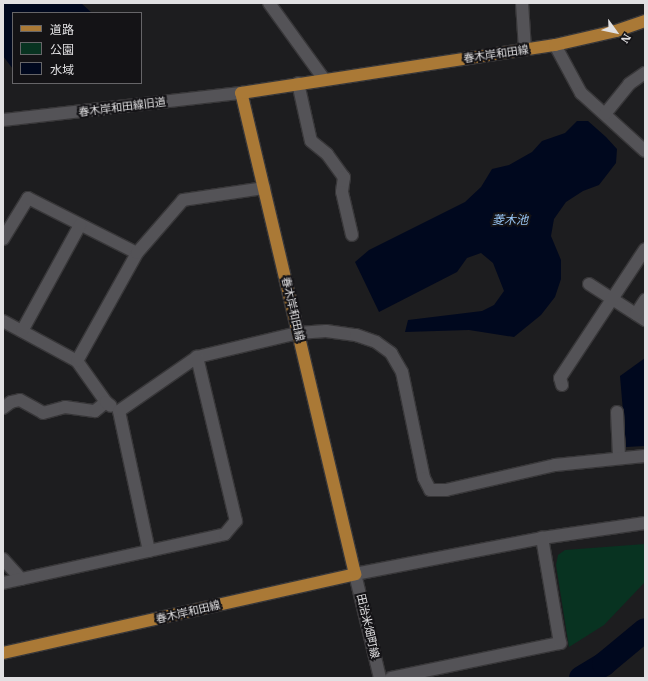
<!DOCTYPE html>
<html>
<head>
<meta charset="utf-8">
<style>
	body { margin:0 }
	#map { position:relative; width:648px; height:681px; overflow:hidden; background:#1d1d1f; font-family:"IBM Plex Serif","Noto Sans JP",serif }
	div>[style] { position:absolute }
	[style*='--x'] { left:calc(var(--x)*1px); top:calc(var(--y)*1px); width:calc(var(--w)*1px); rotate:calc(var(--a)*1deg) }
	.green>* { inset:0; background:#083321 }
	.water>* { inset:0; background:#00081e }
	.river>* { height:24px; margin:-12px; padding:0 12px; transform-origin:12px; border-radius:12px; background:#00081e }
	.roads { filter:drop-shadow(1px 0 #383739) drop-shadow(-1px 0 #383739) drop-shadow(0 1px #383739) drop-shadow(0 -1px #383739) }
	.minor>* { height:12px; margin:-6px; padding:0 6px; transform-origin:6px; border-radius:6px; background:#545357 }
	.major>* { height:12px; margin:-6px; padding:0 6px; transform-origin:6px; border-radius:6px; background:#aa7936 }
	span { translate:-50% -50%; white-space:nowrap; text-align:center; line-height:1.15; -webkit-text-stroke:4px #141316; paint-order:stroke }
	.street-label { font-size:11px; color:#e1e0e2 }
	.water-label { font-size:12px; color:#99c6f5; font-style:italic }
	.frame { position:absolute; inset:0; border:4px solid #e1e0e2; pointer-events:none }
	.legend { position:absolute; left:12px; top:12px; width:130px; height:72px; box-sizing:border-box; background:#141316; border:1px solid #666568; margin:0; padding:5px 7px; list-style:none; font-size:12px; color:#e1e0e2 }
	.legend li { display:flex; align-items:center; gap:8px; height:20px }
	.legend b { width:20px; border:1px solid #666568 }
	.north { position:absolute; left:596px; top:12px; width:40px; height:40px; -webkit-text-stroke:3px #141316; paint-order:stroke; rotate:123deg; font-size:11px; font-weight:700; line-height:16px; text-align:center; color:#e1e0e2 }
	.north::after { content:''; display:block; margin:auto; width:14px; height:18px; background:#e1e0e2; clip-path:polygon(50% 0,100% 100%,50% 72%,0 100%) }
</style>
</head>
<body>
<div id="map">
	<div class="green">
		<div style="clip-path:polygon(645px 544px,645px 582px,604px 625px,569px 647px,556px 565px,558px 555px,565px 550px)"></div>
	</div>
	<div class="water">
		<div style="clip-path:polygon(3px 3px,81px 3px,92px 13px,13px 13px,13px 69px,3px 56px)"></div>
		<div style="clip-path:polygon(577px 121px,588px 121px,606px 137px,617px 149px,616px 163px,599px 185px,583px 191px,566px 202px,554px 219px,551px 236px,561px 260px,561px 279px,555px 297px,541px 315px,514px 337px,469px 330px,405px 332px,408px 320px,482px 311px,494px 305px,504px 291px,493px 263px,481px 253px,467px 258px,457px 272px,379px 312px,355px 262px,369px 250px,465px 202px,481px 187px,492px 169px,509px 165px,532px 152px,542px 141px,565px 133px)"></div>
		<div style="clip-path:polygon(645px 358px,645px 446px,626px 447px,620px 376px)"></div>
	</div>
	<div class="river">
		<div style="--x:581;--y:678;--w:27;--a:-31"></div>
		<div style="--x:604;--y:664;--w:53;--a:-39.7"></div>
	</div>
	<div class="roads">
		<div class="minor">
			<div style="--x:269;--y:3;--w:94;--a:54.1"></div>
			<div style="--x:522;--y:3;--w:46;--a:86.3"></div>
			<div style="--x:555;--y:45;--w:55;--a:61.6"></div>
			<div style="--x:581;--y:93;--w:86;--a:42.2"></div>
			<div style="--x:298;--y:83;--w:59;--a:77.4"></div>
			<div style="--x:311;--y:141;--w:21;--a:39"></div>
			<div style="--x:327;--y:154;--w:29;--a:54"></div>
			<div style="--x:344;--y:177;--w:15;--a:98"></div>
			<div style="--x:342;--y:192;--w:44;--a:76.9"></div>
			<div style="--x:605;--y:114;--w:38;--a:-51"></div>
			<div style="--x:629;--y:84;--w:19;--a:-35"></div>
			<div style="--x:3;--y:120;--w:240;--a:-6.5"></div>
			<div style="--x:3;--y:239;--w:48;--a:-58.6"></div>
			<div style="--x:28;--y:198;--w:122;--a:26.8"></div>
			<div style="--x:589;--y:284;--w:67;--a:32.7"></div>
			<div style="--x:636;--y:314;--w:17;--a:-57"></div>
			<div style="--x:3;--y:321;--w:84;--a:28.4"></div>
			<div style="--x:22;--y:331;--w:121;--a:-61.3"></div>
			<div style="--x:562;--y:385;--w:7;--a:-106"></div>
			<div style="--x:560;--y:378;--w:154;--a:-56.6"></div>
			<div style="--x:106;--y:402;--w:50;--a:-125.3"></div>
			<div style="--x:77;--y:361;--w:124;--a:-60.9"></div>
			<div style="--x:137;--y:253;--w:70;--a:-49"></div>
			<div style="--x:183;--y:200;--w:82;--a:-8.4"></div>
			<div style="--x:3;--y:408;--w:10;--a:-37"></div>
			<div style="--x:11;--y:402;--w:9;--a:-13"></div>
			<div style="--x:20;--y:400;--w:26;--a:29"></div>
			<div style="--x:43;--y:413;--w:23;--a:-15"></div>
			<div style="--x:65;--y:407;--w:30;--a:8"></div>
			<div style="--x:95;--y:411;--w:14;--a:-39"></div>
			<div style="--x:106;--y:402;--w:6;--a:39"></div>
			<div style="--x:617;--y:412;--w:44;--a:87.4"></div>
			<div style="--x:149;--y:551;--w:143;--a:-102.1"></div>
			<div style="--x:119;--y:411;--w:95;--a:-34.7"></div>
			<div style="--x:197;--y:357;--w:104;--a:-13.4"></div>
			<div style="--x:298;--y:333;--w:28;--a:-4"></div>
			<div style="--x:326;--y:331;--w:30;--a:8"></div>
			<div style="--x:356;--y:335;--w:21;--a:19"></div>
			<div style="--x:376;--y:342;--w:19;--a:36"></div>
			<div style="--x:391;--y:353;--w:22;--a:60"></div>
			<div style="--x:402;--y:372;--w:108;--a:78.3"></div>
			<div style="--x:424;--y:478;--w:13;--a:63"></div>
			<div style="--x:430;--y:490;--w:16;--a:0"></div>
			<div style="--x:446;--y:490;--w:112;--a:-12.9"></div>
			<div style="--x:555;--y:465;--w:90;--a:-5.7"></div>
			<div style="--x:3;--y:559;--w:27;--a:48"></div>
			<div style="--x:3;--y:583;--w:227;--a:-12.4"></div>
			<div style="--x:225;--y:534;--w:17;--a:-50"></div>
			<div style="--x:236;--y:521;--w:169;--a:-103.4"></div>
			<div style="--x:380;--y:678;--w:107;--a:-103.5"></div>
			<div style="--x:355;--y:574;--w:190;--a:-10.9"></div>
			<div style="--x:542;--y:538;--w:104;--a:-8.3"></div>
			<div style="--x:391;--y:678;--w:173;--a:-11.7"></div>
			<div style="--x:560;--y:643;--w:107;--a:-99.7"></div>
		</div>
		<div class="major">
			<div style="--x:3;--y:653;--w:361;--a:-12.6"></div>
			<div style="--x:355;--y:574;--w:494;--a:-103.3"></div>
			<div style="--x:241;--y:93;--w:318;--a:-8.7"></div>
			<div style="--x:555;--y:45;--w:63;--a:-12.9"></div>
			<div style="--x:616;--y:31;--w:31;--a:-19"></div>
		</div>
	</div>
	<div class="street-label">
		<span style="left:496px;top:54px;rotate:-8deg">春木岸和田線</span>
		<span style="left:122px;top:107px;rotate:-7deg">春木岸和田線旧道</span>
		<span style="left:293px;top:309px;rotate:77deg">春木岸和田線</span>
		<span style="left:188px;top:612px;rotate:-13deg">春木岸和田線</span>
		<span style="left:368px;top:626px;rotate:77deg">田治米畑町線</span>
	</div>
	<div class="water-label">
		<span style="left:510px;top:220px">菱木池</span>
	</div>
	<div class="frame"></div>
	<ul class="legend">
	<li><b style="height:5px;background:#aa7936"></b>道路</li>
	<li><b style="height:11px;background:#083321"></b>公園</li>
	<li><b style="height:11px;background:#00081e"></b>水域</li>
	</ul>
	<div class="north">N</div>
</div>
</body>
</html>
